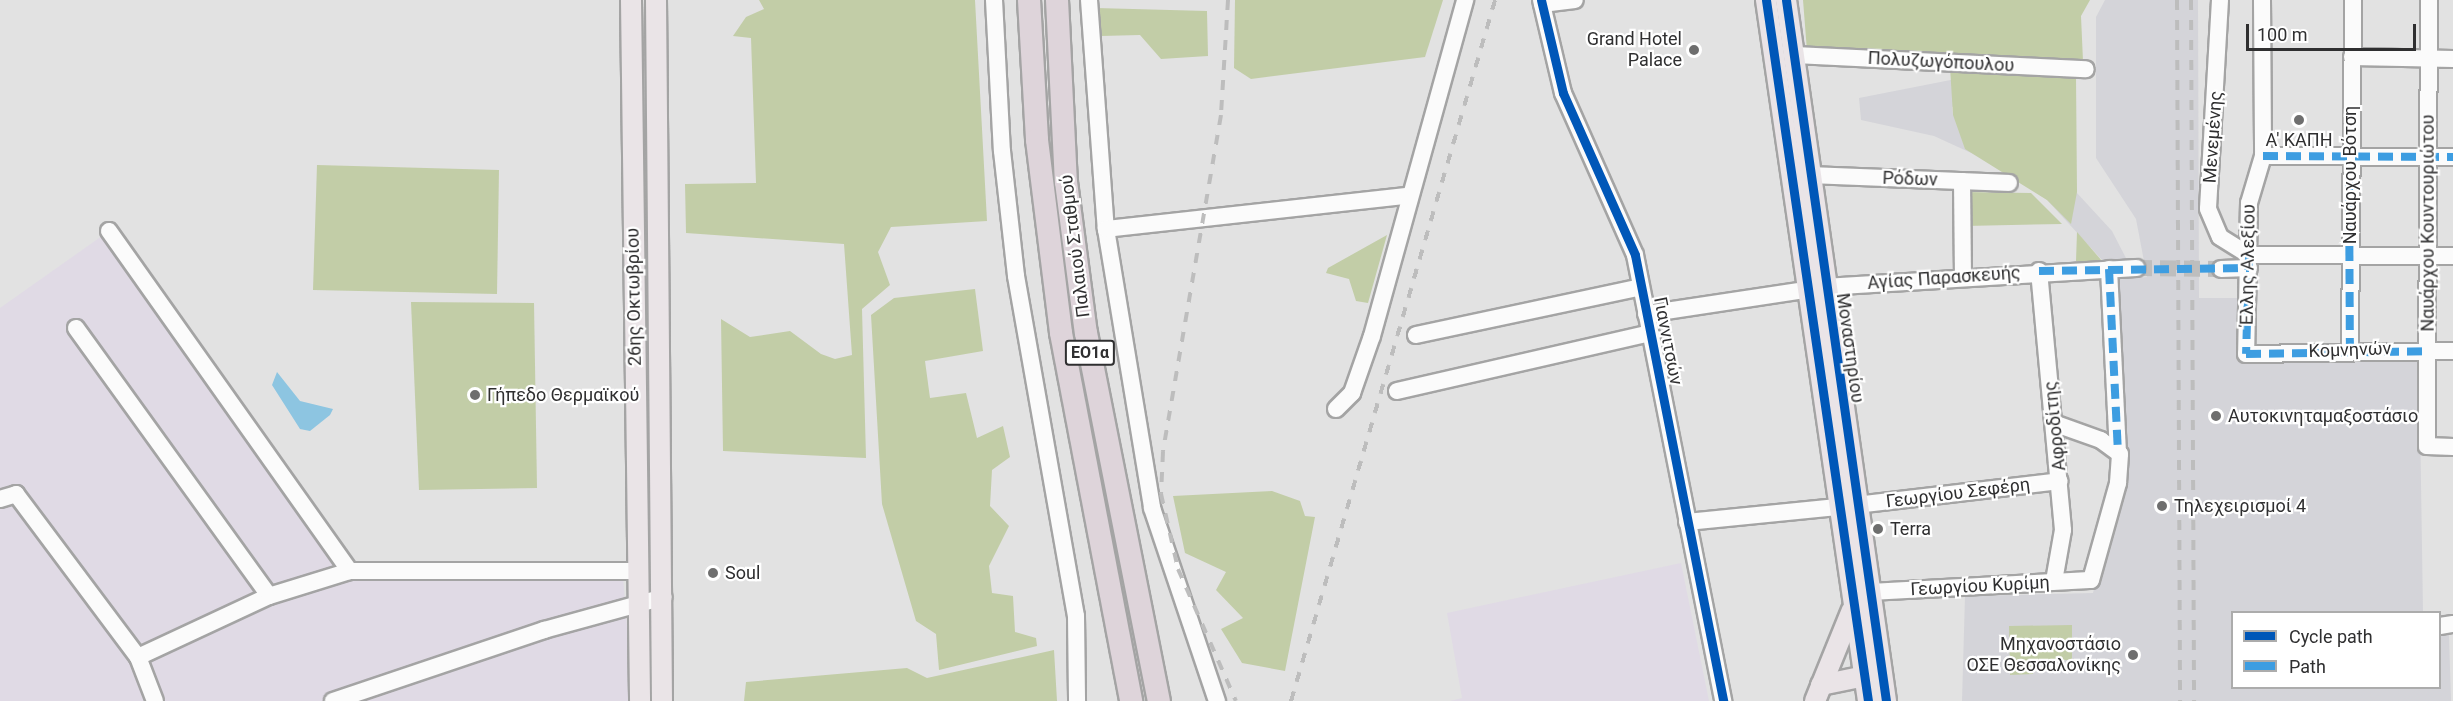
<!DOCTYPE html>
<html>
<head>
<meta charset="utf-8">
<style>
	body { margin:0 }
	#map { position:relative; width:2453px; height:701px; overflow:hidden; background:#e2e2e2; font-family:Roboto,sans-serif }
	div>[style] { position:absolute }
	[style*='--x'] { left:calc(var(--x)*1px); top:calc(var(--y)*1px); width:calc(var(--w)*1px); rotate:calc(var(--a)*1deg) }
	.built>* { inset:0; background:#d4d4d9 }
	.industrial>* { inset:0; background:#e0dae5 }
	.green>* { inset:0; background:#c2cda7 }
	.water>* { inset:0; background:#8dc5e1 }
	.minor-tunnel>* { height:16px; margin-top:-8px; transform-origin:0; background:repeating-linear-gradient(90deg,#bebebe 0 16px,transparent 0 24px) }
	.roads { filter:drop-shadow(2px 0 #a4a4a4) drop-shadow(-2px 0 #a4a4a4) drop-shadow(0 2px #a4a4a4) drop-shadow(0 -2px #a4a4a4) }
	.minor>* { height:16px; margin:-8px; padding:0 8px; transform-origin:8px; border-radius:8px; background:#fbfbfb }
	.major>* { height:20px; margin:-10px; padding:0 10px; transform-origin:10px; border-radius:10px; background:#eae4e7 }
	.highway>* { height:22px; margin:-11px; padding:0 11px; transform-origin:11px; border-radius:11px; background:#ded4da }
	.rail>* { height:4px; margin-top:-2px; transform-origin:0; background:repeating-linear-gradient(90deg,#bdbdbd 0 10px,transparent 0 20px) }
	.quiet>* { height:8px; margin-top:-4px; transform-origin:0; background:repeating-linear-gradient(90deg,#3d9de1 0 15px,transparent 0 23px) }
	.cycleway>* { height:9px; margin:-4.5px; padding:0 4.5px; transform-origin:4.5px; border-radius:4.5px; background:#0057b8 }
	.dots>* { width:16px; height:16px; translate:-50% -50%; box-sizing:border-box; border:3px solid #fff; border-radius:50% }
	span { translate:-50% -50%; white-space:nowrap; text-align:center; line-height:1.15; -webkit-text-stroke:4.5px #fff; paint-order:stroke }
	.shield-label span { padding:2px 4px; background:#fff; border:2px solid; border-radius:4px; -webkit-text-stroke-width:0 }
	.shield-label { font-size:16px; color:#2f2f30; font-weight:700 }
	.poi-label { font-size:18px; color:#2f2f30 }
	.right { translate:-100% -50%; text-align:right }
	.left { translate:0 -50%; text-align:left }
	.street-label { font-size:18px; color:#2f2f30 }
	.legend { position:absolute; left:2231px; top:611px; width:210px; height:78px; box-sizing:border-box; background:#fff; border:2px solid #acacac; margin:0; padding:8px 10px; list-style:none; font-size:18px; color:#2f2f30 }
	.legend li { display:flex; align-items:center; gap:12px; height:30px }
	.legend b { width:30px; border:2px solid #acacac }
	.scale { position:absolute; left:2246px; top:24px; width:170px; height:27px; box-sizing:border-box; border:3px solid #2f2f30; border-top:0; padding-left:8px; font-size:18px; line-height:21px; white-space:nowrap; color:#2f2f30; -webkit-text-stroke:4px #fff; paint-order:stroke }
</style>
</head>
<body>
<div id="map">
	<div class="built">
		<div style="clip-path:polygon(2105px 0,2198px 0,2199px 298px,2244px 298px,2244px 356px,2419px 352px,2423px 612px,2232px 612px,2232px 688px,2440px 688px,2440px 635px,2449px 635px,2451px 701px,1962px 701px,1965px 596px,2093px 593px,2120px 489px,2115px 280px,2147px 277px,2136px 219px,2096px 158px,2096px 17px)"></div>
		<div style="clip-path:polygon(1971px 76px,1980px 100px,1952px 107px,1953px 115px,1976px 123px,2065px 180px,2112px 231px,2128px 262px,2103px 261px,2047px 200px,1993px 163px,1934px 136px,1861px 120px,1859px 98px)"></div>
	</div>
	<div class="industrial">
		<div style="clip-path:polygon(109px 231px,350px 571px,623px 577px,633px 701px,0 701px,0 308px)"></div>
		<div style="clip-path:polygon(1681px 563px,1709px 701px,1450px 701px,1462px 698px,1447px 613px)"></div>
	</div>
	<div class="green">
		<div style="clip-path:polygon(759px 0,975px 0,987px 221px,891px 227px,878px 252px,890px 285px,862px 309px,866px 458px,723px 451px,721px 319px,750px 337px,790px 331px,821px 354px,835px 359px,852px 355px,844px 244px,686px 233px,685px 184px,756px 183px,751px 38px,733px 36px,746px 17px,764px 9px)"></div>
		<div style="clip-path:polygon(1235px 0,1443px 0,1425px 57px,1251px 79px,1234px 68px)"></div>
		<div style="clip-path:polygon(1803px 0,2090px 0,2081px 16px,2083px 61px,1807px 51px)"></div>
		<div style="clip-path:polygon(1096px 8px,1207px 11px,1208px 56px,1161px 59px,1140px 35px,1101px 36px)"></div>
		<div style="clip-path:polygon(1950px 67px,2076px 76px,2077px 192px,2071px 224px,2047px 200px,1965px 149px,1953px 115px)"></div>
		<div style="clip-path:polygon(317px 165px,499px 170px,497px 294px,313px 290px)"></div>
		<div style="clip-path:polygon(1964px 192px,2031px 193px,2062px 224px,1965px 226px)"></div>
		<div style="clip-path:polygon(2077px 232px,2102px 261px,2076px 261px)"></div>
		<div style="clip-path:polygon(1387px 235px,1368px 303px,1356px 301px,1349px 279px,1326px 273px,1328px 268px)"></div>
		<div style="clip-path:polygon(975px 289px,983px 351px,925px 361px,930px 398px,966px 393px,977px 438px,1003px 426px,1010px 457px,992px 470px,990px 506px,1009px 526px,989px 566px,992px 593px,1013px 596px,1015px 632px,1036px 638px,1037px 646px,939px 670px,936px 634px,916px 621px,882px 504px,871px 315px,894px 298px)"></div>
		<div style="clip-path:polygon(411px 302px,534px 303px,537px 488px,419px 490px)"></div>
		<div style="clip-path:polygon(1272px 491px,1300px 501px,1305px 516px,1315px 517px,1285px 671px,1242px 663px,1221px 629px,1243px 618px,1216px 590px,1226px 572px,1185px 553px,1173px 496px)"></div>
		<div style="clip-path:polygon(2072px 625px,2072px 660px,2033px 661px,2033px 674px,2010px 675px,2009px 626px)"></div>
		<div style="clip-path:polygon(1054px 650px,1057px 701px,744px 701px,746px 682px,907px 668px,927px 678px)"></div>
	</div>
	<div class="water">
		<div style="clip-path:polygon(277px 372px,300px 401px,333px 409px,330px 415px,310px 431px,300px 429px,272px 385px)"></div>
	</div>
	<div class="minor-tunnel">
		<div style="--x:2136;--y:268;--w:85;--a:0.7"></div>
	</div>
	<div class="roads">
		<div class="minor">
			<div style="--x:994;--y:0;--w:151;--a:87"></div>
			<div style="--x:1002;--y:151;--w:126;--a:83.6"></div>
			<div style="--x:1016;--y:276;--w:345;--a:80"></div>
			<div style="--x:1076;--y:616;--w:85;--a:89.3"></div>
			<div style="--x:1089;--y:0;--w:230;--a:85.8"></div>
			<div style="--x:1106;--y:229;--w:283;--a:80.6"></div>
			<div style="--x:1152;--y:508;--w:204;--a:71.4"></div>
			<div style="--x:1541;--y:0;--w:96;--a:76.7"></div>
			<div style="--x:1563;--y:93;--w:177;--a:66"></div>
			<div style="--x:1635;--y:255;--w:455;--a:78.8"></div>
			<div style="--x:2220;--y:0;--w:209;--a:93.3"></div>
			<div style="--x:2208;--y:209;--w:30;--a:67"></div>
			<div style="--x:2220;--y:237;--w:34;--a:32"></div>
			<div style="--x:2249;--y:255;--w:204;--a:0.3"></div>
			<div style="--x:2262;--y:0;--w:156;--a:89.6"></div>
			<div style="--x:2263;--y:156;--w:49;--a:106.6"></div>
			<div style="--x:2249;--y:203;--w:151;--a:91.1"></div>
			<div style="--x:2246;--y:354;--w:207;--a:-0.8"></div>
			<div style="--x:2429;--y:0;--w:446;--a:90.3"></div>
			<div style="--x:2427;--y:446;--w:26;--a:2"></div>
			<div style="--x:1542;--y:4;--w:33;--a:-7"></div>
			<div style="--x:1795;--y:55;--w:291;--a:2.8"></div>
			<div style="--x:2352;--y:57;--w:101;--a:1.1"></div>
			<div style="--x:2263;--y:156;--w:190;--a:0.3"></div>
			<div style="--x:1811;--y:175;--w:198;--a:2.3"></div>
			<div style="--x:1962;--y:181;--w:95;--a:89.4"></div>
			<div style="--x:1106;--y:229;--w:303;--a:-6.3"></div>
			<div style="--x:109;--y:231;--w:417;--a:54.7"></div>
			<div style="--x:2109;--y:269;--w:181;--a:87.2"></div>
			<div style="--x:2221;--y:269;--w:28;--a:-2"></div>
			<div style="--x:2039;--y:271;--w:260;--a:84.7"></div>
			<div style="--x:2063;--y:530;--w:52;--a:100"></div>
			<div style="--x:1646;--y:314;--w:180;--a:-8.6"></div>
			<div style="--x:1824;--y:287;--w:313;--a:-3.5"></div>
			<div style="--x:76;--y:328;--w:330;--a:54.2"></div>
			<div style="--x:1416;--y:335;--w:230;--a:-12"></div>
			<div style="--x:2350;--y:349;--w:349;--a:-89.5"></div>
			<div style="--x:1397;--y:391;--w:260;--a:-12.9"></div>
			<div style="--x:1336;--y:409;--w:23;--a:-45"></div>
			<div style="--x:1352;--y:393;--w:60;--a:-70.7"></div>
			<div style="--x:1372;--y:336;--w:349;--a:-74.5"></div>
			<div style="--x:0;--y:499;--w:17;--a:-17"></div>
			<div style="--x:16;--y:494;--w:204;--a:53.2"></div>
			<div style="--x:138;--y:657;--w:47;--a:68.9"></div>
			<div style="--x:1856;--y:505;--w:205;--a:-6.7"></div>
			<div style="--x:1687;--y:522;--w:151;--a:-5.7"></div>
			<div style="--x:1869;--y:592;--w:222;--a:-3.1"></div>
			<div style="--x:2091;--y:580;--w:101;--a:-74.4"></div>
			<div style="--x:2118;--y:483;--w:29;--a:-86"></div>
			<div style="--x:2120;--y:454;--w:24;--a:-144"></div>
			<div style="--x:2101;--y:440;--w:48;--a:-160.4"></div>
			<div style="--x:2440;--y:626;--w:13;--a:-9"></div>
			<div style="--x:138;--y:657;--w:145;--a:-25"></div>
			<div style="--x:269;--y:596;--w:85;--a:-17.2"></div>
			<div style="--x:350;--y:571;--w:289;--a:0"></div>
			<div style="--x:333;--y:701;--w:223;--a:-18.6"></div>
			<div style="--x:544;--y:630;--w:124;--a:-15.4"></div>
		</div>
		<div class="major">
			<div style="--x:631;--y:0;--w:701;--a:89.26"></div>
			<div style="--x:656;--y:0;--w:701;--a:89.51"></div>
			<div style="--x:1766;--y:0;--w:708;--a:81.72"></div>
			<div style="--x:1786;--y:0;--w:708;--a:81.88"></div>
			<div style="--x:1821;--y:685;--w:55;--a:-11.5"></div>
			<div style="--x:1815;--y:701;--w:98;--a:-67.9"></div>
		</div>
		<div class="highway">
			<div style="--x:1029;--y:0;--w:140;--a:86.7"></div>
			<div style="--x:1037;--y:140;--w:194;--a:82.9"></div>
			<div style="--x:1061;--y:333;--w:375;--a:79.2"></div>
			<div style="--x:1057;--y:0;--w:182;--a:87.2"></div>
			<div style="--x:1066;--y:182;--w:152;--a:82.5"></div>
			<div style="--x:1086;--y:333;--w:375;--a:78.8"></div>
		</div>
	</div>
	<div class="rail">
		<div style="--x:1228;--y:0;--w:115;--a:93.5"></div>
		<div style="--x:1221;--y:115;--w:342;--a:99.8"></div>
		<div style="--x:1163;--y:452;--w:42;--a:92.7"></div>
		<div style="--x:1161;--y:494;--w:77;--a:77.2"></div>
		<div style="--x:1178;--y:569;--w:144;--a:66.3"></div>
		<div style="--x:2177;--y:0;--w:701;--a:89.75"></div>
		<div style="--x:2191;--y:0;--w:701;--a:89.75"></div>
		<div style="--x:1291;--y:701;--w:730;--a:-73.77"></div>
	</div>
	<div class="quiet">
		<div style="--x:2263;--y:156;--w:190;--a:0.3"></div>
		<div style="--x:2349;--y:177;--w:172;--a:89.7"></div>
		<div style="--x:2249;--y:255;--w:99;--a:91.7"></div>
		<div style="--x:2246;--y:354;--w:182;--a:-0.9"></div>
		<div style="--x:2109;--y:269;--w:181;--a:87.2"></div>
		<div style="--x:2039;--y:271;--w:210;--a:-0.8"></div>
	</div>
	<div class="cycleway">
		<div style="--x:1541;--y:0;--w:96;--a:76.7"></div>
		<div style="--x:1563;--y:93;--w:177;--a:66"></div>
		<div style="--x:1635;--y:255;--w:455;--a:78.8"></div>
		<div style="--x:1766;--y:0;--w:708;--a:81.72"></div>
		<div style="--x:1786;--y:0;--w:708;--a:81.88"></div>
	</div>
	<div class="dots">
		<div style="left:1694px;top:50px;background:#6e6e6e"></div>
		<div style="left:2299px;top:120px;background:#6e6e6e"></div>
		<div style="left:475px;top:395px;background:#6e6e6e"></div>
		<div style="left:2216px;top:416px;background:#6e6e6e"></div>
		<div style="left:2162px;top:506px;background:#6e6e6e"></div>
		<div style="left:1878px;top:529px;background:#6e6e6e"></div>
		<div style="left:713px;top:573px;background:#6e6e6e"></div>
		<div style="left:2133px;top:655px;background:#6e6e6e"></div>
	</div>
	<div class="shield-label">
		<span style="left:1090px;top:353px">ΕΟ1α</span>
	</div>
	<div class="poi-label">
		<span class="right" style="left:1682px;top:50px">Grand Hotel<br>Palace</span>
		<span style="left:2299px;top:140px">Α' ΚΑΠΗ</span>
		<span class="left" style="left:487px;top:395px">Γήπεδο Θερμαϊκού</span>
		<span class="left" style="left:2228px;top:416px">Αυτοκινηταμαξοστάσιο</span>
		<span class="left" style="left:2174px;top:506px">Τηλεχειρισμοί 4</span>
		<span class="left" style="left:1890px;top:529px">Terra</span>
		<span class="left" style="left:725px;top:573px">Soul</span>
		<span class="right" style="left:2121px;top:655px">Μηχανοστάσιο<br>ΟΣΕ Θεσσαλονίκης</span>
	</div>
	<div class="street-label">
		<span style="left:1941px;top:62px;rotate:3deg">Πολυζωγόπουλου</span>
		<span style="left:2213px;top:137px;rotate:-86deg">Μενεμένης</span>
		<span style="left:2350px;top:175px;rotate:-90deg">Ναυάρχου Βότση</span>
		<span style="left:1910px;top:179px;rotate:2deg">Ρόδων</span>
		<span style="left:2428px;top:223px;rotate:-90deg">Ναυάρχου Κουντουριώτου</span>
		<span style="left:1075px;top:246px;rotate:-97deg">Παλαιού Σταθμού</span>
		<span style="left:2248px;top:265px;rotate:-89deg">Έλλης Αλεξίου</span>
		<span style="left:1944px;top:278px;rotate:-4deg">Αγίας Παρασκευής</span>
		<span style="left:634px;top:297px;rotate:-91deg">26ης Οκτωβρίου</span>
		<span style="left:1668px;top:341px;rotate:79deg">Γιαννιτσών</span>
		<span style="left:1850px;top:348px;rotate:82deg">Μοναστηρίου</span>
		<span style="left:2350px;top:350px;rotate:-2deg">Κομνηνών</span>
		<span style="left:2055px;top:426px;rotate:-96deg">Αφροδίτης</span>
		<span style="left:1958px;top:493px;rotate:-7deg">Γεωργίου Σεφέρη</span>
		<span style="left:1980px;top:586px;rotate:-3deg">Γεωργίου Κυρίμη</span>
	</div>
	<ul class="legend">
	<li><b style="height:8px;background:#0057b8"></b>Cycle path</li>
	<li><b style="height:8px;background:#3d9de1"></b>Path</li>
	</ul>
	<div class="scale">100 m</div>
</div>
</body>
</html>
